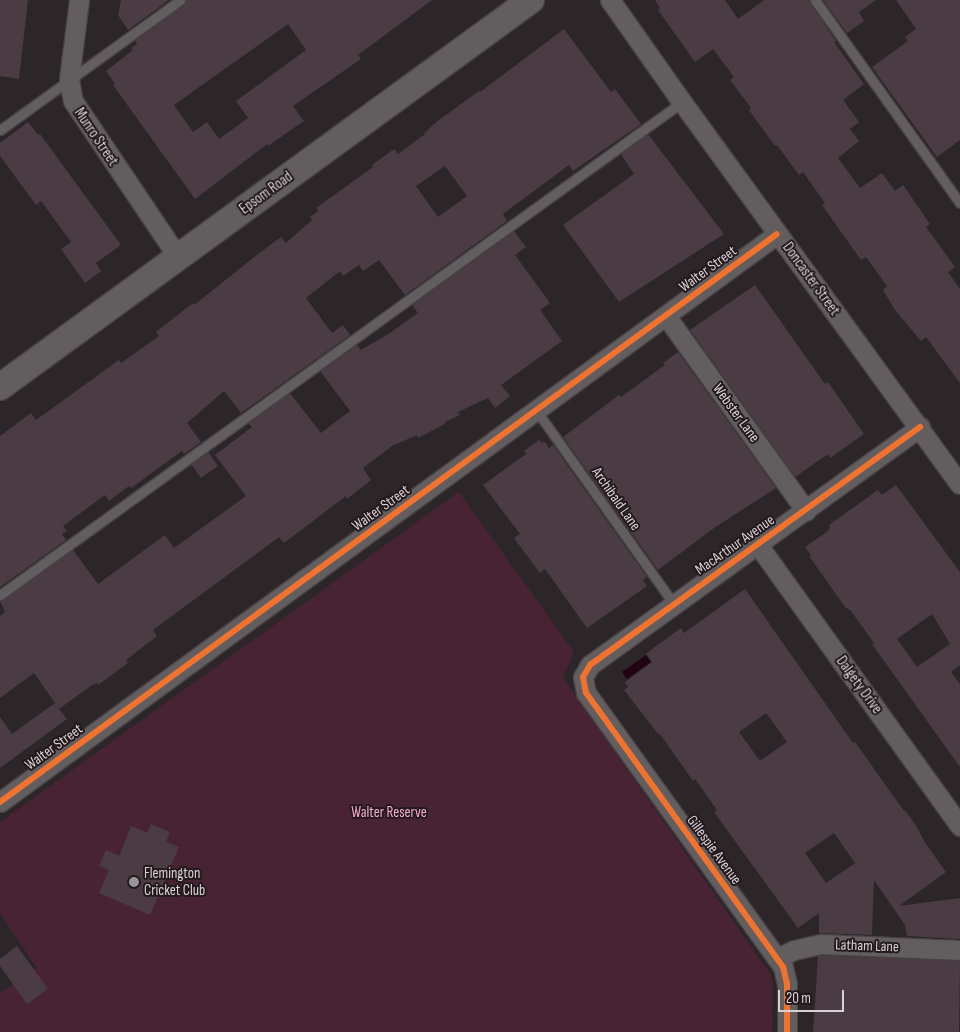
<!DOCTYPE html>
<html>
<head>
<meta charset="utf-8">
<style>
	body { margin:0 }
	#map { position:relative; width:960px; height:1032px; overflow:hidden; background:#2c2629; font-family:"Sofia Sans Condensed",sans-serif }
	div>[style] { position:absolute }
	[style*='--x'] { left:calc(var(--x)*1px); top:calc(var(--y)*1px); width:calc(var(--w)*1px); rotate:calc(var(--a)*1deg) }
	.green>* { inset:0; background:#482334 }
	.water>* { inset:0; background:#210311 }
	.building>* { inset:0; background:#4a3c42 }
	.roads { filter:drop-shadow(1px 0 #474244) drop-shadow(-1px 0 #474244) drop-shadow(0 1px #474244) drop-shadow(0 -1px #474244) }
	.service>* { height:9px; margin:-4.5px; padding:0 4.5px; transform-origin:4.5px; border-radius:4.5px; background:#625e60 }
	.minor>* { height:19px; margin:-9.5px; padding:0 9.5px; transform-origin:9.5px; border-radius:9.5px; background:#625e60 }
	.secondary>* { height:26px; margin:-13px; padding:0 13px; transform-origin:13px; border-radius:13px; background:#625e60 }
	.cycleway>* { height:6px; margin:-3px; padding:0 3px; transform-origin:3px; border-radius:3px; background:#ef722f }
	.dots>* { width:14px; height:14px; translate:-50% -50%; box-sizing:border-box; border:2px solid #241a1e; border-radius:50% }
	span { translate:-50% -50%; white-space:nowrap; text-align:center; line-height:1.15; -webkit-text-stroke:4px #241a1e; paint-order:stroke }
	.street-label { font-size:15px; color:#d8d1d3 }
	.park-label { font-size:15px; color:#f8accc }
	.poi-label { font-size:15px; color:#d8d1d3 }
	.left { translate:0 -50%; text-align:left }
	.scale { position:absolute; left:778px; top:990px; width:66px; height:22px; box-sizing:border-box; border:2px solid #d8d1d3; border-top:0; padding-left:6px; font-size:15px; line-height:18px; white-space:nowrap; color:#d8d1d3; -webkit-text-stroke:4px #241a1e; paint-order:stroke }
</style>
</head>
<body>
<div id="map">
	<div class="green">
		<div style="clip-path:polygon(459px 492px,574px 652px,563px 678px,771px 975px,773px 988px,772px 1032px,0 1032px,0 993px,37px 968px,0 914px,0 822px)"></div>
	</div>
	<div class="water">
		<div style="clip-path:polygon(646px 655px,651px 662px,627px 679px,622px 672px)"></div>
	</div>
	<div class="building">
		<div style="clip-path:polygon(0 0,28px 0,19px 79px,0 76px)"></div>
		<div style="clip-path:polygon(121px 0,169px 0,128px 30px,118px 15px)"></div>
		<div style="clip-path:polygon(evenodd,186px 0,432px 0,358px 55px,361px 59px,293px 106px,304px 121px,268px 146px,267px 144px,195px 199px,113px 85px,115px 84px,106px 71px,133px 50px,131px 48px,137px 44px,135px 40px,184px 5px,186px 0,288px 24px,306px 50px,236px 101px,248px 118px,219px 139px,207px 122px,193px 132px,174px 105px,288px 24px)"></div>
		<div style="clip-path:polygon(655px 0,725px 0,738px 19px,764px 0,809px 0,836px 41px,834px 42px,864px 84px,843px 100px,859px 122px,850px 129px,859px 141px,838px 158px,860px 188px,882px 173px,895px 191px,903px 185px,930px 224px,926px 227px,955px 267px,948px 272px,960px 289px,960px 383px,926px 337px,921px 341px,895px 310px,883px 290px,887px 286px,866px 257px,861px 260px,856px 253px,822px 205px,825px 203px,803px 172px,799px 175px,777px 145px,775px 146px,749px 110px,751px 108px,730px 80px,734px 77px,713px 49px,695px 62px,658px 10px,660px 8px)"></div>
		<div style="clip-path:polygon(823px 0,876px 0,859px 12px,864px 21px,847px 33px)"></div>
		<div style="clip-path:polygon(896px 0,960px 0,960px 140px,937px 157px,872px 67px,908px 41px,905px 37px,916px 29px)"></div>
		<div style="clip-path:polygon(evenodd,564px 29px,611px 92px,615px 89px,641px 124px,573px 171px,569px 165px,503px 214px,507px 221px,405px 295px,379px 260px,363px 271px,359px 265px,343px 276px,340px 271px,306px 298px,332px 333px,343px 325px,350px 335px,241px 413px,224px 391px,187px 423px,201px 442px,184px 454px,182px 451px,131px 488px,129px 486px,109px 501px,105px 495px,63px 526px,67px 531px,62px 534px,66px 540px,0 587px,0 436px,31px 413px,36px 420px,119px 360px,121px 363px,159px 336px,156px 332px,170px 321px,193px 303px,194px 305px,262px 251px,281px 237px,286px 243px,312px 220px,310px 217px,318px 211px,316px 208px,373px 167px,372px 165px,394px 149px,398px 154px,425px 134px,424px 133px,439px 120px,479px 91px,480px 92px,564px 29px,445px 166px,467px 196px,438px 217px,416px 186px,445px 166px)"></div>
		<div style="clip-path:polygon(28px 122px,38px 135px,40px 134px,121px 245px,96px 263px,101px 271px,85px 283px,61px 249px,71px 242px,41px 201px,36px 205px,0 156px,0 143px)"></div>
		<div style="clip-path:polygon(648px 134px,724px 234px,619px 302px,563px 225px,634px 174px,621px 154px)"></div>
		<div style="clip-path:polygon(514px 231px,526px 247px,515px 255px,550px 303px,540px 310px,562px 341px,501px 385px,510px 396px,495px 408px,488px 398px,458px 412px,460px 415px,445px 422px,445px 424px,418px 438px,417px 435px,392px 446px,363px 468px,371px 480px,347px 499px,346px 496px,284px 543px,279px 537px,153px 630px,157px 636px,126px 660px,128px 663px,98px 685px,97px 683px,92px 685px,59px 709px,67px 719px,0 768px,0 717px,12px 734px,55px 703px,34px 673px,0 698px,0 616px,5px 612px,0 601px,73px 550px,98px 584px,165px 535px,174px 548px,246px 496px,215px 455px,252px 427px,248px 423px,290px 393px,321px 433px,350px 411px,320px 371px,357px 345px,361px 350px,390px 333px,418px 313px,412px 305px)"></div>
		<div style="clip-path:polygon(755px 285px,825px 384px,828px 382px,864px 434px,830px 458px,828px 454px,795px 477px,690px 330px)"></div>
		<div style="clip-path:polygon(678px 352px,776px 488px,714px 528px,658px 570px,563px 437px,619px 395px,621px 397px,665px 365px,663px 363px)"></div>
		<div style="clip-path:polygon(539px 440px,542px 443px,544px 441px,549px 448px,553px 445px,647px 577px,643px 580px,647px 586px,587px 628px,545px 569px,540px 573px,525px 553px,514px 538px,520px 534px,483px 485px,526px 454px,524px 451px)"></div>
		<div style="clip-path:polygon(208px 452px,218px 466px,201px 478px,191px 464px)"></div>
		<div style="clip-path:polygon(evenodd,896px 485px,960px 572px,960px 665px,951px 672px,960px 684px,960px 767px,872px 644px,874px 643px,851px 611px,845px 607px,809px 556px,811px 555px,805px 547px,828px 531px,830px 527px,829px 525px,878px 490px,882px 495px,896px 485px,932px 614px,950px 644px,917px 667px,897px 639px,932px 614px)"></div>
		<div style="clip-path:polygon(evenodd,745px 589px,853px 743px,855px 742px,904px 811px,905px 810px,917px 827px,924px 841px,946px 872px,899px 906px,960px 898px,960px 939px,907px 936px,905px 925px,874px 880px,872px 935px,819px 933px,819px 913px,798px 928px,714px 812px,717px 810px,695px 779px,693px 781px,660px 734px,659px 735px,624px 690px,628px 687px,625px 682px,652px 662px,646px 654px,656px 646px,681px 628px,684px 633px,745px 589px,766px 713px,787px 742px,760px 761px,739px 732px,766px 713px,745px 589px,834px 833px,855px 863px,826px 883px,805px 853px,834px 833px)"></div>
		<div style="clip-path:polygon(151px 824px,170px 832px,166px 842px,179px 847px,150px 915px,99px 893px,109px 870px,99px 866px,106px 850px,119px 856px,131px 826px,147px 833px)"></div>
		<div style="clip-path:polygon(17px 946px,48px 989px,27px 1004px,0 966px,0 959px)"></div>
		<div style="clip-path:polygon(822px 955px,960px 961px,959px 1032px,813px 1032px,818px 956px)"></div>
	</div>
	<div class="roads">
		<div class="service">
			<div style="--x:815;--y:0;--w:249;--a:54.5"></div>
			<div style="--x:0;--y:130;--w:222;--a:-35.8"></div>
			<div style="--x:536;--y:410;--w:238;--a:54.6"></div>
			<div style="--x:0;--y:595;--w:842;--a:-35.86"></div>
		</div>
		<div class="minor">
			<div style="--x:79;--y:0;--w:80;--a:97.2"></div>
			<div style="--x:69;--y:79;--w:22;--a:80"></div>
			<div style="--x:73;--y:101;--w:188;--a:56.1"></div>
			<div style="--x:610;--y:0;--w:125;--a:54.8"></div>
			<div style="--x:682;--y:102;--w:472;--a:54"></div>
			<div style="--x:666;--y:316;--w:240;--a:54.3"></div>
			<div style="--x:758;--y:545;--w:346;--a:54.3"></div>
			<div style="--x:0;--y:802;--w:962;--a:-36.17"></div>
			<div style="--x:777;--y:958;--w:19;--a:-25"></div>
			<div style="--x:794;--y:950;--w:28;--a:-13"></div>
			<div style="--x:821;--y:944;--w:139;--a:2.5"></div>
			<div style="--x:787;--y:1032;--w:48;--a:-90"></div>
			<div style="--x:787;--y:984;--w:17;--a:-103"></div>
			<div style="--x:783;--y:967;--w:337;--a:-125.7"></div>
			<div style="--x:586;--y:693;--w:16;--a:-101"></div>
			<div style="--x:583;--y:677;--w:14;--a:-60"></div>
			<div style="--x:590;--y:665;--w:407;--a:-35.8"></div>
		</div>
		<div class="secondary">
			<div style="--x:0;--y:387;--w:657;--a:-36.09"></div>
		</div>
	</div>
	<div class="cycleway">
		<div style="--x:0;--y:802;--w:962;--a:-36.17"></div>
		<div style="--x:787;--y:1032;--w:48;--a:-90"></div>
		<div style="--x:787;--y:984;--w:17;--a:-103"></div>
		<div style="--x:783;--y:967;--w:337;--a:-125.7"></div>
		<div style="--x:586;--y:693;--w:16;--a:-101"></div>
		<div style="--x:583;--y:677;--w:14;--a:-60"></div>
		<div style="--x:590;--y:665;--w:407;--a:-35.8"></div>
	</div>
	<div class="dots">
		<div style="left:134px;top:882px;background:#9c9598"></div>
	</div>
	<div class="street-label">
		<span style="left:96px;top:137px;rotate:56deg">Munro Street</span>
		<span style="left:266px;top:193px;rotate:-36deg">Epsom Road</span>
		<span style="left:708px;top:269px;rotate:-36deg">Walter Street</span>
		<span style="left:811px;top:279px;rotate:54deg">Doncaster Street</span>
		<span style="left:736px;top:413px;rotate:54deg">Webster Lane</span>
		<span style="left:616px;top:499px;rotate:55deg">Archibald Lane</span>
		<span style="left:381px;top:508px;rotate:-36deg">Walter Street</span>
		<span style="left:735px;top:545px;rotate:-35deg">MacArthur Avenue</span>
		<span style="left:859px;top:685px;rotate:54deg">Dalgety Drive</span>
		<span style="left:54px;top:747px;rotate:-36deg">Walter Street</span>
		<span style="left:714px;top:850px;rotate:54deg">Gillespie Avenue</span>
		<span style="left:867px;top:946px;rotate:2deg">Latham Lane</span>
	</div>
	<div class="park-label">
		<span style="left:389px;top:813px">Walter Reserve</span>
	</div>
	<div class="poi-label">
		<span class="left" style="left:144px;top:882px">Flemington<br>Cricket Club</span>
	</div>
	<div class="scale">20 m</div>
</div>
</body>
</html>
